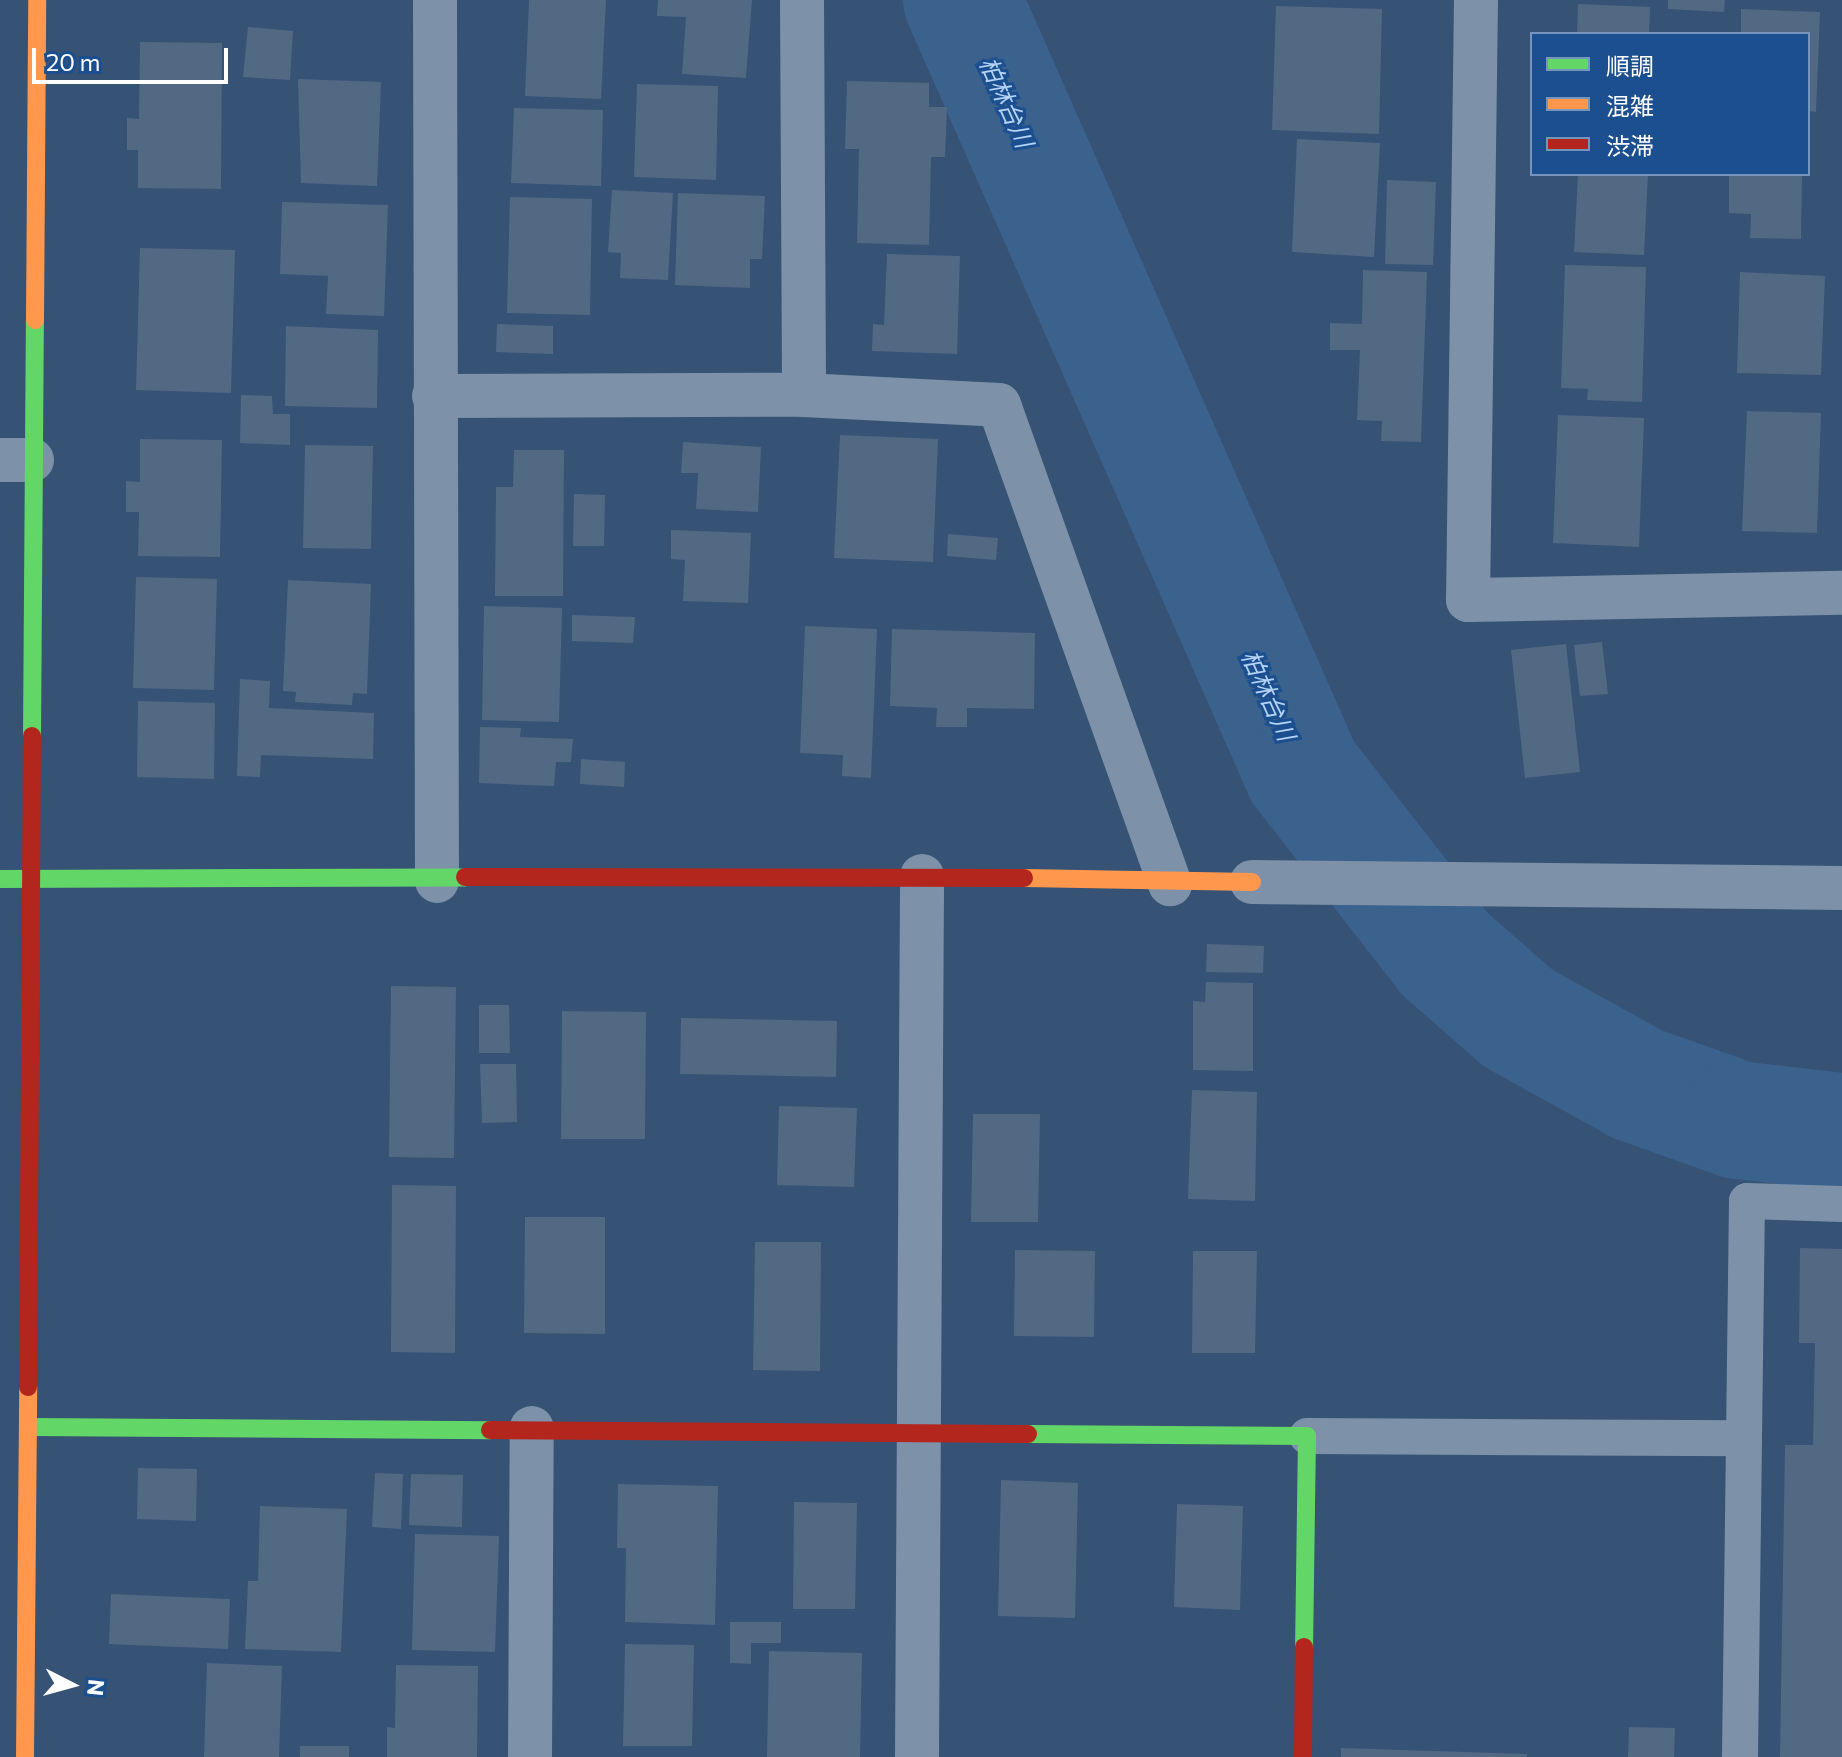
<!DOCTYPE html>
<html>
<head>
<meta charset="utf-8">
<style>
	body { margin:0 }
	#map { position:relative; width:1842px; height:1757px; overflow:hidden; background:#365274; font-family:Commissioner,"Noto Sans JP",sans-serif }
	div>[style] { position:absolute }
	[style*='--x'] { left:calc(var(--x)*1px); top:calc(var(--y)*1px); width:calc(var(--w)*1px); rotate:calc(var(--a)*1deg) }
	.river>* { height:118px; margin:-59px; padding:0 59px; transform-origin:59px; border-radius:59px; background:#3b618d }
	.building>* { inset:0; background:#526984 }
	.lane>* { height:36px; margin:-18px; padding:0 18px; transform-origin:18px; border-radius:18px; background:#7d92a8 }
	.street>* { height:44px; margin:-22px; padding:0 22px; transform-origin:22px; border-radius:22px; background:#7d92a8 }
	.fast>* { height:18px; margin:-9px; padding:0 9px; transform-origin:9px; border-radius:9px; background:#63d668 }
	.slow>* { height:18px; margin:-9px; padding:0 9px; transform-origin:9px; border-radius:9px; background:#ff974d }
	.jam>* { height:18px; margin:-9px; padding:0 9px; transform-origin:9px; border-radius:9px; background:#b3261e }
	span { translate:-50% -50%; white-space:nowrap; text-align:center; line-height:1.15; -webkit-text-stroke:6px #1b4f8f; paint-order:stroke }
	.water-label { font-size:24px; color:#b5d3f5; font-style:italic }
	.legend { position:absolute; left:1530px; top:32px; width:280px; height:144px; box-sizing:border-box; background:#1b4f8f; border:2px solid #7695bc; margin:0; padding:10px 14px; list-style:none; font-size:24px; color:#fff }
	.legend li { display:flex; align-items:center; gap:16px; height:40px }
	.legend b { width:40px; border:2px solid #7695bc }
	.north { position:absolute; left:32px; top:1645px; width:80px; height:80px; -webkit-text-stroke:6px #1b4f8f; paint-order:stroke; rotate:96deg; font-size:22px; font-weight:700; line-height:32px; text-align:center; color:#fff }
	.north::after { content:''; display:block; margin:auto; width:28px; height:36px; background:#fff; clip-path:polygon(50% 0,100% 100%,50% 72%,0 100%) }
	.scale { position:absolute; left:32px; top:48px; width:196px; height:36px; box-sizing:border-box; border:4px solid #fff; border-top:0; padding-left:10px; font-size:24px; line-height:28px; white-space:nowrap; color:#fff; -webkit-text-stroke:6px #1b4f8f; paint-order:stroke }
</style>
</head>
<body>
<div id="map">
	<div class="river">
		<div style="--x:962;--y:0;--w:844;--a:66.17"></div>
		<div style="--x:1303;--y:772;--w:231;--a:52"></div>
		<div style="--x:1445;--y:954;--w:97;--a:41.2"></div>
		<div style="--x:1518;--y:1018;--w:136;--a:29"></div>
		<div style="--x:1637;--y:1084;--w:107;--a:19.6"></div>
		<div style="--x:1738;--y:1120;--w:105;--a:6.6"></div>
	</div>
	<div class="building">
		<div style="clip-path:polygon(529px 0,606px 0,601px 99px,525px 96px)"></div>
		<div style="clip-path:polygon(658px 0,752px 0,746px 78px,682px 74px,686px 17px,657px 16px)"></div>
		<div style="clip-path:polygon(1668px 0,1725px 0,1724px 12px,1668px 9px)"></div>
		<div style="clip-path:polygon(1578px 4px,1650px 7px,1649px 34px,1577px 34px)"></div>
		<div style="clip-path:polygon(1276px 6px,1382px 9px,1379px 134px,1272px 130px)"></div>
		<div style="clip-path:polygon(1741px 9px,1820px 12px,1816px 112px,1808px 111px,1808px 34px,1741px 34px)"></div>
		<div style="clip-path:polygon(248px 27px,293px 31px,290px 80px,243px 77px)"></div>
		<div style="clip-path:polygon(140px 42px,222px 43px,221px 189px,138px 188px,138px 150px,127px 150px,127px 118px,139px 119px)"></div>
		<div style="clip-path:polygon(298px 79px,381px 82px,377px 186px,301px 183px)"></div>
		<div style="clip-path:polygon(847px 81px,929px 83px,929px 107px,947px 107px,945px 157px,931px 157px,929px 245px,857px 243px,859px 149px,845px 149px)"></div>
		<div style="clip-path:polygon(637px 84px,718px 86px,716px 180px,634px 177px)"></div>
		<div style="clip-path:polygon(514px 108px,603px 110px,601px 186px,511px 183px)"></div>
		<div style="clip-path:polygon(1297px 139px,1380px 143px,1374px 257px,1292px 252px)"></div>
		<div style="clip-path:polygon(1578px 174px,1648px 174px,1644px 255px,1574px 252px)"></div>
		<div style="clip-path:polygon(1729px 174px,1802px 174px,1801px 239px,1750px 238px,1751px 214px,1729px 213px)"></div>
		<div style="clip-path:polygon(1387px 180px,1436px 182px,1433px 265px,1385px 264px)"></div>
		<div style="clip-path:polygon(612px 190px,673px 193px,668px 280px,620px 278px,621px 253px,608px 252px)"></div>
		<div style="clip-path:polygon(678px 193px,765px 196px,762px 259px,750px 259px,750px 288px,675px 285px)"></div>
		<div style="clip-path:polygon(510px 197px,592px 199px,590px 315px,507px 313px)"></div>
		<div style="clip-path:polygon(282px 202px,388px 205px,384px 316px,326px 314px,328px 276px,280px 274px)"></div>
		<div style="clip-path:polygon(140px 248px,235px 250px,231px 393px,136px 390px)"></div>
		<div style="clip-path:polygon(887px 254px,960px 256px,957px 354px,872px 351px,873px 324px,884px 325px)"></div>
		<div style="clip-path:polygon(1565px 265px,1646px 267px,1642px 402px,1587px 400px,1588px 389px,1561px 388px)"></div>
		<div style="clip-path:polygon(1363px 270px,1427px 272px,1421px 442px,1381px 441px,1382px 421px,1357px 420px,1360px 350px,1330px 350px,1330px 323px,1362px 324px)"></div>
		<div style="clip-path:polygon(1740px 272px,1825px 276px,1821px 375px,1737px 373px)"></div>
		<div style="clip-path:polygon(497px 324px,553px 326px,553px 354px,496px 352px)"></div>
		<div style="clip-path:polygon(286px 326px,378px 330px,377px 408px,285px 406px)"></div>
		<div style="clip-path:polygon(241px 395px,272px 396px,273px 414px,290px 414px,290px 445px,240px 443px)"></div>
		<div style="clip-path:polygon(1747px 411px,1821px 413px,1817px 533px,1742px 531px)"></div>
		<div style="clip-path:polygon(1558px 415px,1644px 418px,1639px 547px,1553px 543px)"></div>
		<div style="clip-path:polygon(840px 435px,938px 439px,933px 562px,834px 558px)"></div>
		<div style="clip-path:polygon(140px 439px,222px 440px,220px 557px,138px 556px,139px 512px,126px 512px,126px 481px,140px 482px)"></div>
		<div style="clip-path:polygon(683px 442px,761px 447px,758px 512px,696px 509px,698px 473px,681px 473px)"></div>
		<div style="clip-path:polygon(305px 445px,373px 446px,371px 549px,303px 548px)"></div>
		<div style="clip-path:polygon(514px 450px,564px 450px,563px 596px,495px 596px,496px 487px,513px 487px)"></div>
		<div style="clip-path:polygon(574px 494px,605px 495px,604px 546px,573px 546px)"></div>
		<div style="clip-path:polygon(671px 530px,751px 533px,748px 603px,683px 601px,685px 560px,671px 559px)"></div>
		<div style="clip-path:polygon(948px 534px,998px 538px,996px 560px,947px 556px)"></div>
		<div style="clip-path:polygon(136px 577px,217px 579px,214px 690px,133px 688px)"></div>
		<div style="clip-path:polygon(288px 580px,371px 584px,367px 694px,353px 693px,352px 705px,295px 702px,296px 692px,283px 691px)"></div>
		<div style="clip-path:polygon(484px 606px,562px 608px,559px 722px,482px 720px)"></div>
		<div style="clip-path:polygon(572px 615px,635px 617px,633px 643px,572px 641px)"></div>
		<div style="clip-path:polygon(805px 626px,877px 629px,871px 778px,842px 776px,843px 755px,800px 753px)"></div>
		<div style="clip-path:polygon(892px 629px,1035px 633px,1034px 709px,967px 708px,967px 727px,936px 727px,937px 708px,890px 706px)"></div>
		<div style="clip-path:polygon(1602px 642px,1608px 694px,1580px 696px,1574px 645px)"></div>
		<div style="clip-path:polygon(1566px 644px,1580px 772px,1525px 778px,1511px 650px)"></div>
		<div style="clip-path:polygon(240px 679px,270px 681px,269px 708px,374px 713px,373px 759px,261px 755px,260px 777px,237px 776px)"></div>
		<div style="clip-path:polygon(138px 701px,215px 703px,214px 779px,137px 777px)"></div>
		<div style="clip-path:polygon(480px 727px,521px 728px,520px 737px,573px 739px,571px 762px,556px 762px,554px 786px,479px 783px)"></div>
		<div style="clip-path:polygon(581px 759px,625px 762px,624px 787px,580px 784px)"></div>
		<div style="clip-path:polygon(1207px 944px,1264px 946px,1263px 973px,1206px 972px)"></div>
		<div style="clip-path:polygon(1206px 982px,1253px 983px,1253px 1071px,1193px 1070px,1193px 1001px,1205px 1002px)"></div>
		<div style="clip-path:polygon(391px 986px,456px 987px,454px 1158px,389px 1157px)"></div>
		<div style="clip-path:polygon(479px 1005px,509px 1005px,510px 1053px,479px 1053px)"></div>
		<div style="clip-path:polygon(562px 1011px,646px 1012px,645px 1139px,561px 1139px)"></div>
		<div style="clip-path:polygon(681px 1018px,837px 1021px,836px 1077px,680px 1074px)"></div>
		<div style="clip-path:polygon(480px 1064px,516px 1064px,517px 1122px,482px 1123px)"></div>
		<div style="clip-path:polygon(1192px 1090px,1257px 1092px,1255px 1201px,1188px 1199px)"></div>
		<div style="clip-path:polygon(779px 1106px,857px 1108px,854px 1187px,777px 1185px)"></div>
		<div style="clip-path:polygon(973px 1114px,1040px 1114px,1038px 1222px,971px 1222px)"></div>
		<div style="clip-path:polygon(392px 1185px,456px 1186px,455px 1353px,391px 1352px)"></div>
		<div style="clip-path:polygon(525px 1217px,605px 1217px,605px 1334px,524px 1333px)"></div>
		<div style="clip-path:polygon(755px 1242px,821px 1242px,820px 1371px,753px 1370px)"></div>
		<div style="clip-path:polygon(1800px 1248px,1842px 1249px,1842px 1757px,1780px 1757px,1785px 1445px,1813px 1445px,1815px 1343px,1799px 1343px)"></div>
		<div style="clip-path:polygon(1015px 1250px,1095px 1251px,1094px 1337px,1014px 1336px)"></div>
		<div style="clip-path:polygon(1193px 1251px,1257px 1251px,1255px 1353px,1192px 1353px)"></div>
		<div style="clip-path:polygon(138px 1468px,197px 1469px,196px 1521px,137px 1519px)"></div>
		<div style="clip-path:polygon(375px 1473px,403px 1474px,401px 1529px,372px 1527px)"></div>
		<div style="clip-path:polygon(411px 1474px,463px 1475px,462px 1527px,409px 1525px)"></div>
		<div style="clip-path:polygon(1001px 1480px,1078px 1483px,1075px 1618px,998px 1616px)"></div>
		<div style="clip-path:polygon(618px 1484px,718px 1486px,715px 1625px,625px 1622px,626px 1548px,617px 1548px)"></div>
		<div style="clip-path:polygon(794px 1502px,857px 1503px,855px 1609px,793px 1609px)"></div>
		<div style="clip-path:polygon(1177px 1504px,1243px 1506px,1240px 1610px,1174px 1607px)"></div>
		<div style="clip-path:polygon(260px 1506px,347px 1509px,341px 1652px,245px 1649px,248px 1581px,258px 1581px)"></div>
		<div style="clip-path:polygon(415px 1534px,499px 1536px,495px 1652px,412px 1650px)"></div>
		<div style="clip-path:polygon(111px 1594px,230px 1599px,228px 1649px,109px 1644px)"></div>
		<div style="clip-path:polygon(730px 1622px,781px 1622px,781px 1643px,751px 1643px,751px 1664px,730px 1663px)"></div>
		<div style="clip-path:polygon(625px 1644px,694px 1645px,692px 1746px,623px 1746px)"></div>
		<div style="clip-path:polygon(769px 1651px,862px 1653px,860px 1757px,767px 1757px)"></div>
		<div style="clip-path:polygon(207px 1663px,282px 1666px,279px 1757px,204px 1757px)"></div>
		<div style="clip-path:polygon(396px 1665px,478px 1666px,477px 1757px,387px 1757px,387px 1727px,395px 1728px)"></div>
		<div style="clip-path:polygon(1629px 1727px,1675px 1728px,1674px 1757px,1628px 1757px)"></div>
		<div style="clip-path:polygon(300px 1746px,349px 1746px,349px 1757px,300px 1757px)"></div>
		<div style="clip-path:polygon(1341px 1748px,1527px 1754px,1527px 1757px,1341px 1757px)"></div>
	</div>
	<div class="lane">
		<div style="--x:1307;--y:1436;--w:437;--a:0.3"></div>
		<div style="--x:1740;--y:1757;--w:556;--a:-89.28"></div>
		<div style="--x:1747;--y:1201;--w:95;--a:1.8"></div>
	</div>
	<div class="street">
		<div style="--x:435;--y:0;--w:881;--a:89.87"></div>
		<div style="--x:802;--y:0;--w:395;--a:89.7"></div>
		<div style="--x:1476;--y:0;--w:600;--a:90.76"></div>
		<div style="--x:1468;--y:600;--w:374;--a:-1.1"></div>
		<div style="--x:434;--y:396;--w:370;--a:-0.2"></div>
		<div style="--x:804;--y:395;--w:195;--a:2.9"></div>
		<div style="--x:999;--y:405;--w:509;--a:70.35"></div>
		<div style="--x:0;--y:460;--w:32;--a:0"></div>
		<div style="--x:1252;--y:882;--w:590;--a:0.58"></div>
		<div style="--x:530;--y:1757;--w:329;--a:-89.7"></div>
		<div style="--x:917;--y:1757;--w:881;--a:-89.67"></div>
	</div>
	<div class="fast">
		<div style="--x:32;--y:736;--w:416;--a:-89.6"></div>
		<div style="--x:0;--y:879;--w:465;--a:-0.2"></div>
		<div style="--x:29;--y:1427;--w:461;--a:0.4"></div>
		<div style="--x:1028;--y:1434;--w:279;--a:0.4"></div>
		<div style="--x:1307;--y:1436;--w:211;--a:90.8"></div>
	</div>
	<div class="slow">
		<div style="--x:35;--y:320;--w:320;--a:-89.6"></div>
		<div style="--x:1024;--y:878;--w:228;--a:1"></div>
		<div style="--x:25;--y:1757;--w:370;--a:-89.5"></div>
	</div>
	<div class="jam">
		<div style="--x:465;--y:877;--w:559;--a:0.1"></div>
		<div style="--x:28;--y:1387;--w:651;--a:-89.65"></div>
		<div style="--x:490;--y:1430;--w:538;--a:0.43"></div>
		<div style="--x:1303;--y:1757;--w:110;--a:-89.5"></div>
	</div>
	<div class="water-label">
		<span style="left:1007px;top:102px;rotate:66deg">柏林台川</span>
		<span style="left:1269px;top:695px;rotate:66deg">柏林台川</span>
	</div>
	<ul class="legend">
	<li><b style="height:10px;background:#63d668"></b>順調</li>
	<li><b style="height:10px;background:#ff974d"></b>混雑</li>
	<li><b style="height:10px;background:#b3261e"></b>渋滞</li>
	</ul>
	<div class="north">N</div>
	<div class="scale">20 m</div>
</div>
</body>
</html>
